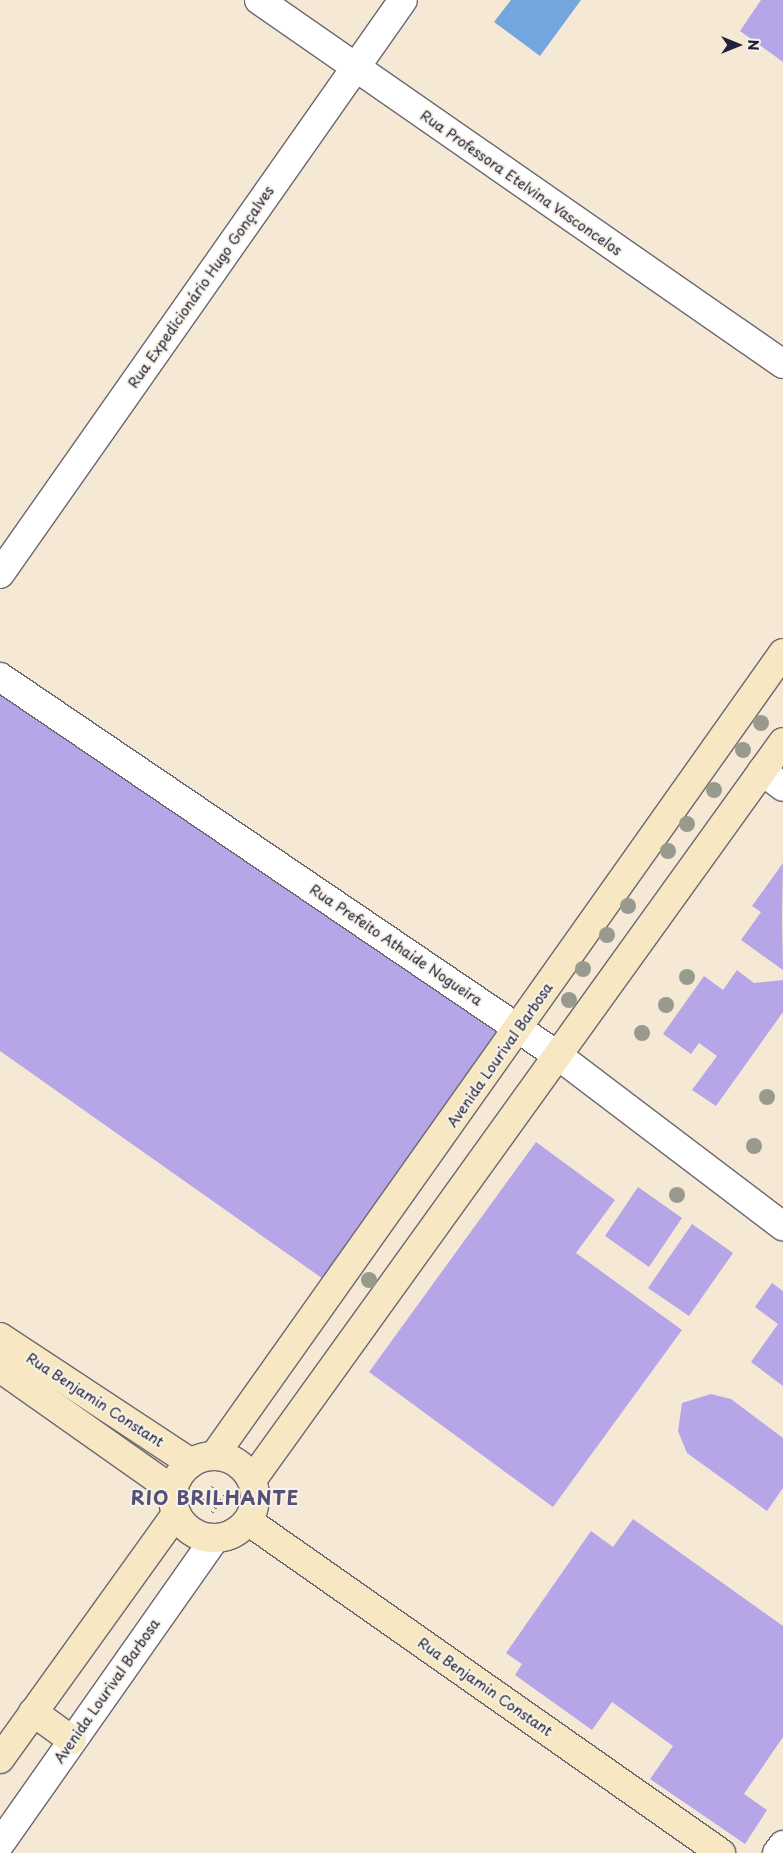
<!DOCTYPE html>
<html>
<head>
<meta charset="utf-8">
<style>
	body { margin:0 }
	#map { position:relative; width:783px; height:1853px; overflow:hidden; background:#f5e9d5; font-family:"Playpen Sans",sans-serif }
	div>[style] { position:absolute }
	[style*='--x'] { left:calc(var(--x)*1px); top:calc(var(--y)*1px); width:calc(var(--w)*1px); rotate:calc(var(--a)*1deg) }
	.water>* { inset:0; background:#73a6df }
	.building>* { inset:0; background:#b6a6e8 }
	.path>* { height:3px; margin-top:-1.5px; transform-origin:0; background:repeating-linear-gradient(90deg,#6c6871 0 1px,transparent 0 5px) }
	.roads { filter:drop-shadow(1px 0 #6c6871) drop-shadow(-1px 0 #6c6871) drop-shadow(0 1px #6c6871) drop-shadow(0 -1px #6c6871) }
	.minor>* { height:28px; margin:-14px; padding:0 14px; transform-origin:14px; border-radius:14px; background:#fff }
	.tertiary>* { height:28px; margin:-14px; padding:0 14px; transform-origin:14px; border-radius:14px; background:#fff }
	.secondary>* { height:28px; margin:-14px; padding:0 14px; transform-origin:14px; border-radius:14px; background:#f7e8c3 }
	.secondary>.ring { margin:-14px; padding:0; box-sizing:content-box; background:none; border:28px solid #f7e8c3; border-radius:50% }
	.trees>* { width:16px; height:16px; margin:-8px; border-radius:50%; background:#979a8d }
	span { translate:-50% -50%; white-space:nowrap; text-align:center; line-height:1.15; -webkit-text-stroke:4px #f7f3e8; paint-order:stroke }
	.street-label { font-size:14px; color:#22223b }
	.district-label { font-size:19px; color:#565078; font-weight:700; letter-spacing:1px }
	.north { position:absolute; left:713px; top:20px; width:50px; height:50px; -webkit-text-stroke:4px #f7f3e8; paint-order:stroke; rotate:90deg; font-size:14px; font-weight:700; line-height:20px; text-align:center; color:#22223b }
	.north::after { content:''; display:block; margin:auto; width:18px; height:22px; background:#22223b; clip-path:polygon(50% 0,100% 100%,50% 72%,0 100%) }
</style>
</head>
<body>
<div id="map">
	<div class="water">
		<div style="clip-path:polygon(511px 0,581px 0,540px 56px,494px 22px)"></div>
	</div>
	<div class="building">
		<div style="clip-path:polygon(761px 0,783px 0,783px 62px,740px 31px)"></div>
		<div style="clip-path:polygon(0 677px,520px 1028px,336px 1288px,0 1051px)"></div>
		<div style="clip-path:polygon(783px 863px,782px 918px,783px 970px,741px 940px,761px 912px,752px 906px)"></div>
		<div style="clip-path:polygon(737px 970px,754px 983px,783px 980px,783px 1012px,716px 1106px,692px 1090px,717px 1056px,699px 1043px,691px 1054px,663px 1034px,704px 976px,723px 990px)"></div>
		<div style="clip-path:polygon(536px 1142px,615px 1200px,576px 1253px,682px 1330px,553px 1507px,369px 1372px)"></div>
		<div style="clip-path:polygon(638px 1187px,682px 1218px,649px 1267px,605px 1236px)"></div>
		<div style="clip-path:polygon(692px 1224px,733px 1253px,689px 1316px,648px 1288px)"></div>
		<div style="clip-path:polygon(772px 1283px,783px 1291px,783px 1386px,751px 1362px,778px 1324px,755px 1307px)"></div>
		<div style="clip-path:polygon(711px 1394px,731px 1399px,783px 1438px,783px 1488px,767px 1511px,687px 1453px,678px 1431px,682px 1403px)"></div>
		<div style="clip-path:polygon(633px 1519px,783px 1626px,783px 1737px,744px 1794px,767px 1810px,745px 1844px,650px 1779px,673px 1746px,612px 1702px,592px 1730px,515px 1675px,522px 1664px,506px 1653px,591px 1531px,613px 1547px)"></div>
	</div>
	<div class="path">
		<div style="--x:200;--y:1503;--w:24;--a:-54"></div>
		<div style="--x:212;--y:1512;--w:26;--a:-54"></div>
	</div>
	<div class="roads">
		<div class="minor">
			<div style="--x:259;--y:0;--w:638;--a:34.79"></div>
			<div style="--x:0;--y:574;--w:701;--a:-54.93"></div>
			<div style="--x:0;--y:677;--w:677;--a:34.16"></div>
			<div style="--x:762;--y:771;--w:26;--a:37"></div>
		</div>
		<div class="tertiary">
			<div style="--x:560;--y:1057;--w:280;--a:37.2"></div>
			<div style="--x:0;--y:1844;--w:373;--a:-54.9"></div>
			<div style="--x:777;--y:1853;--w:10;--a:-53"></div>
		</div>
		<div class="secondary">
			<div style="--x:0;--y:1337;--w:229;--a:33.4"></div>
			<div style="--x:0;--y:1368;--w:212;--a:35.2"></div>
			<div class="ring" style="left:173px;top:1456px;width:54px;height:54px"></div>
			<div style="--x:214;--y:1456;--w:984;--a:-54.68"></div>
			<div style="--x:252;--y:1480;--w:909;--a:-54.26"></div>
			<div style="--x:248;--y:1521;--w:578;--a:35.07"></div>
			<div style="--x:33;--y:1712;--w:48;--a:35.7"></div>
			<div style="--x:0;--y:1759;--w:302;--a:-54.3"></div>
		</div>
	</div>
	<div class="trees">
		<div style="left:761px;top:723px"></div>
		<div style="left:743px;top:750px"></div>
		<div style="left:714px;top:790px"></div>
		<div style="left:687px;top:824px"></div>
		<div style="left:668px;top:851px"></div>
		<div style="left:628px;top:906px"></div>
		<div style="left:607px;top:935px"></div>
		<div style="left:583px;top:969px"></div>
		<div style="left:687px;top:977px"></div>
		<div style="left:569px;top:1000px"></div>
		<div style="left:666px;top:1005px"></div>
		<div style="left:642px;top:1033px"></div>
		<div style="left:767px;top:1097px"></div>
		<div style="left:754px;top:1146px"></div>
		<div style="left:677px;top:1195px"></div>
		<div style="left:369px;top:1280px"></div>
	</div>
	<div class="street-label">
		<span style="left:521px;top:183px;rotate:35deg">Rua Professora Etelvina Vasconcelos</span>
		<span style="left:201px;top:287px;rotate:-55deg">Rua Expedicionário Hugo Gonçalves</span>
		<span style="left:396px;top:945px;rotate:34deg">Rua Prefeito Athaide Nogueira</span>
		<span style="left:500px;top:1055px;rotate:-55deg">Avenida Lourival Barbosa</span>
		<span style="left:95px;top:1400px;rotate:33deg">Rua Benjamin Constant</span>
		<span style="left:485px;top:1687px;rotate:35deg">Rua Benjamin Constant</span>
		<span style="left:107px;top:1691px;rotate:-55deg">Avenida Lourival Barbosa</span>
	</div>
	<div class="district-label">
		<span style="left:215px;top:1498px">RIO BRILHANTE</span>
	</div>
	<div class="north">N</div>
</div>
</body>
</html>
